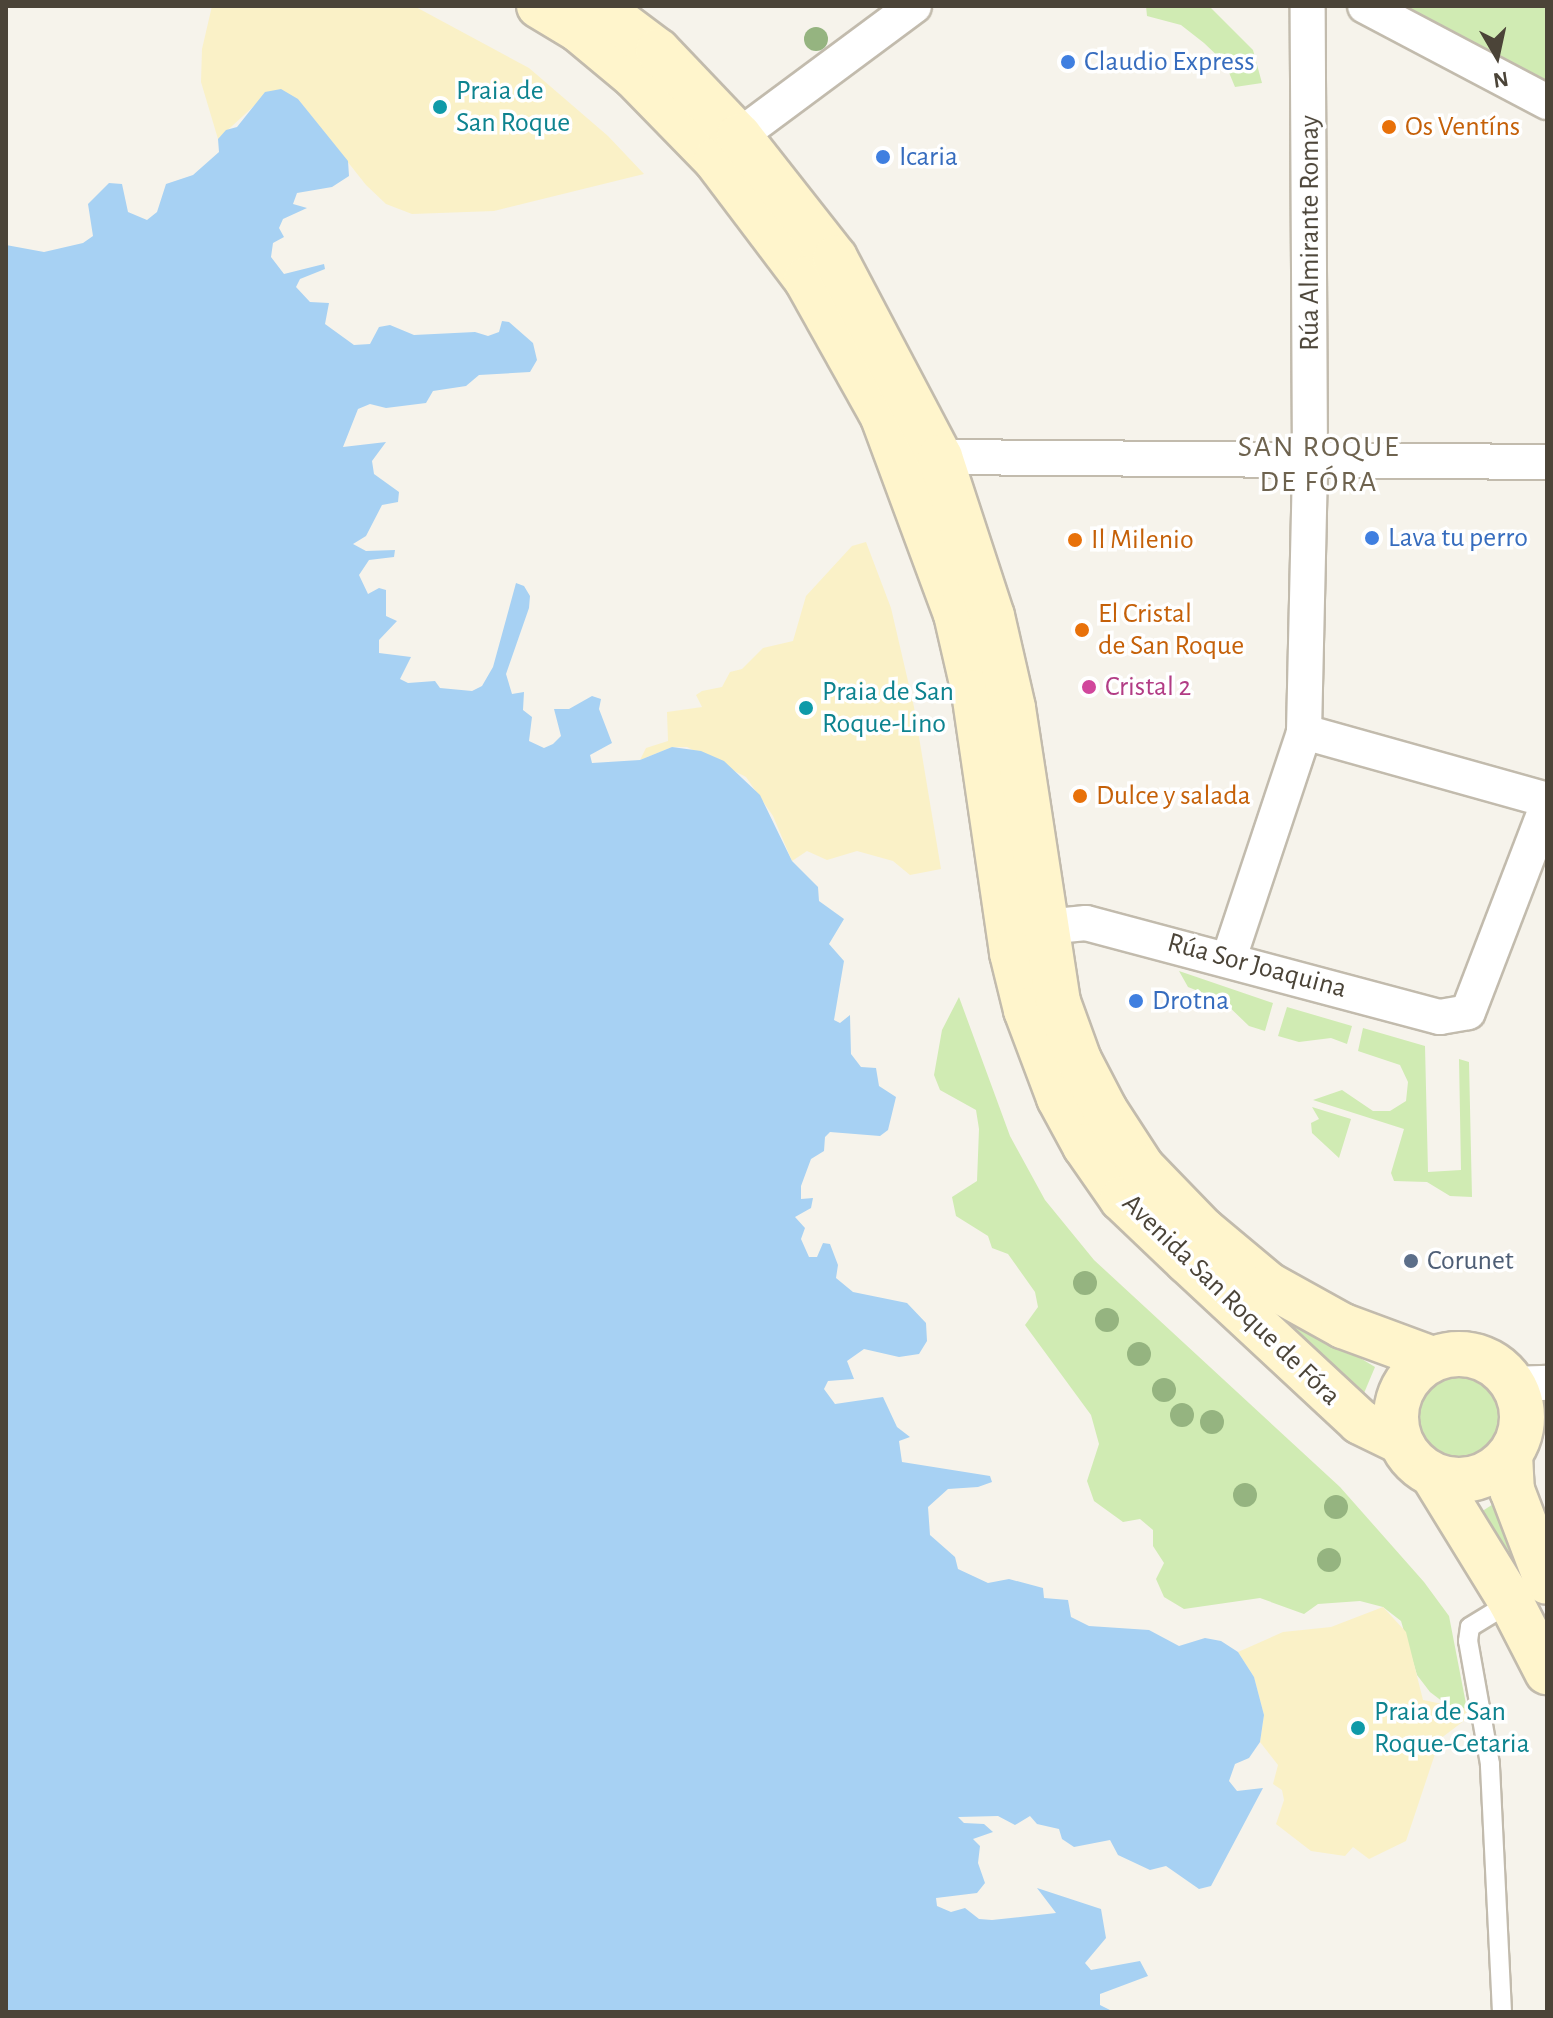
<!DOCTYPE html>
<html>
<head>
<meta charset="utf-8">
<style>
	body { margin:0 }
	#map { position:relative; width:1553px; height:2018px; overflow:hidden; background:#f6f3eb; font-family:"Alegreya Sans",sans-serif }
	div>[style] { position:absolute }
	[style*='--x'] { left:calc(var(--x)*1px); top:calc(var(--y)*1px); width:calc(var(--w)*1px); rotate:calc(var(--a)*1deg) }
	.green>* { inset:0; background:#d0ebb3 }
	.round { border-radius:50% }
	.sand>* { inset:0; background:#faf1c7 }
	.water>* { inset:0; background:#a7d1f3 }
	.roads { filter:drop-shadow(2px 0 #c2bbad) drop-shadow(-2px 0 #c2bbad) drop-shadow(0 2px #c2bbad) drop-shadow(0 -2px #c2bbad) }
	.lane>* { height:18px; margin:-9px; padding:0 9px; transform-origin:9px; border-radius:9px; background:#fff }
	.street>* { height:34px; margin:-17px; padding:0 17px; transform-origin:17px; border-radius:17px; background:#fff }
	.secondary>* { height:44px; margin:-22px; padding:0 22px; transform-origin:22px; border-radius:22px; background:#fff5cc }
	.secondary>.ring { margin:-22px; padding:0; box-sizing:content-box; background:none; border:44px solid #fff5cc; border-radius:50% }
	.trees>* { width:24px; height:24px; margin:-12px; border-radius:50%; background:#95b480 }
	.dots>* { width:22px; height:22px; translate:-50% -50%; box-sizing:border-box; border:4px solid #fff; border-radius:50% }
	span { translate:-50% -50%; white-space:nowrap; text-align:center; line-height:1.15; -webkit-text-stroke:7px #fff; paint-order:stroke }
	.shop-label { font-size:28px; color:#366cbe }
	.left { translate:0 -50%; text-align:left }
	.culture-label { font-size:28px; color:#0d838f }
	.food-label { font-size:28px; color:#c56008 }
	.street-label { font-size:28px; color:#4b4438 }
	.hotel-label { font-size:28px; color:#b23c85 }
	.service-label { font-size:28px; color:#4e5e75 }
	.neighbourhood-label { font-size:30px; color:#6e634f; letter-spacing:2px }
	.frame { position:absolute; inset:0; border:8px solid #4b4438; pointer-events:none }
	.north { position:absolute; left:1457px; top:16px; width:80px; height:80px; -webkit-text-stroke:6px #fff; paint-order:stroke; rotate:171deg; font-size:22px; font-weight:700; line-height:32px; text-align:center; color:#4b4438 }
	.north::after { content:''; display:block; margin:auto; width:28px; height:36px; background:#4b4438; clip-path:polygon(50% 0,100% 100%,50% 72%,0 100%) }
</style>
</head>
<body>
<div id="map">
	<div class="green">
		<div style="clip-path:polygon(1146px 6px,1209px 6px,1253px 50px,1262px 83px,1235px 87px,1225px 63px,1204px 43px,1181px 25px,1147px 16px)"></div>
		<div style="clip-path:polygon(1386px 6px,1547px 6px,1547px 92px)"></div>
		<div style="clip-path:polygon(1179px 971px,1273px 1003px,1265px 1031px,1249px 1026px,1223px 1001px,1188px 987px)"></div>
		<div style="clip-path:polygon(959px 997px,1010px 1136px,1045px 1200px,1094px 1260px,1340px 1487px,1424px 1582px,1449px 1616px,1467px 1709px,1451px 1708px,1430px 1692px,1417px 1675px,1401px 1621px,1383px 1607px,1360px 1601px,1318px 1604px,1304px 1614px,1260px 1598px,1184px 1609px,1164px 1597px,1156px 1579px,1164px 1563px,1153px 1546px,1153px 1530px,1140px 1519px,1123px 1522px,1094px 1501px,1087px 1481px,1099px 1444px,1091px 1415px,1025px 1325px,1038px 1307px,1035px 1292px,1008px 1254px,992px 1248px,988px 1236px,956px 1216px,952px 1197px,977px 1181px,979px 1129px,976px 1110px,940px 1090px,934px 1075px,942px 1030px)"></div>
		<div style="clip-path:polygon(1287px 1007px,1352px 1026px,1347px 1044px,1331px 1038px,1299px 1042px,1278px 1036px)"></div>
		<div style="clip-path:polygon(1363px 1028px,1425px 1046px,1428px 1172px,1461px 1170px,1459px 1059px,1469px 1062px,1472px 1197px,1450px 1196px,1427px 1182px,1394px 1181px,1391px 1173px,1404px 1129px,1313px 1100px,1342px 1090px,1373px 1111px,1390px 1111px,1406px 1101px,1408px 1082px,1400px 1065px,1358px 1051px)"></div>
		<div style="clip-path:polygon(1312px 1107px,1351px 1119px,1339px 1158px,1312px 1133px,1311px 1123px,1319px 1119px)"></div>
		<div style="clip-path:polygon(1241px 1286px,1375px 1367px,1359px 1405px)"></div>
		<div class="round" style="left:1412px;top:1374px;width:88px;height:88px"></div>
		<div style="clip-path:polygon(1495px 1503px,1519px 1561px,1505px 1569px,1468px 1520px)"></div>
	</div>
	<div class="sand">
		<div style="clip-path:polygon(212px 6px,414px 6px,529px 68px,608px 136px,644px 174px,494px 211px,412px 214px,386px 204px,366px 185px,298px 99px,256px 104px,218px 139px,201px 82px,202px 49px)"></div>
		<div style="clip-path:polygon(866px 542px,891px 608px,914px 707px,941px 869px,910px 875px,893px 861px,857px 851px,827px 860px,807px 851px,792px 861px,773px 816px,746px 777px,687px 747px,672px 747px,640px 760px,646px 748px,668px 741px,667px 712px,702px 707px,696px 695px,702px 691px,722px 687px,730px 672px,742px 669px,763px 648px,793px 641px,806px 596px,852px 546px)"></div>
		<div style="clip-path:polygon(1383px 1607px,1406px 1632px,1423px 1700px,1467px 1709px,1469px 1717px,1440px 1739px,1406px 1841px,1369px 1859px,1353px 1847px,1345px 1856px,1311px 1851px,1276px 1824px,1284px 1800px,1282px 1790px,1273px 1784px,1278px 1765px,1260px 1742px,1264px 1715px,1254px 1677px,1238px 1652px,1283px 1632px,1331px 1627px)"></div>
	</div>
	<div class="water">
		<div style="clip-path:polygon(281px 89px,298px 99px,348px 161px,349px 176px,332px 187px,297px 193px,293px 204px,307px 208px,283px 219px,279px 228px,284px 237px,273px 243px,271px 257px,284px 274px,324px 264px,325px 269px,300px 279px,296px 287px,310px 302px,329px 303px,325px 324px,354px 345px,370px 344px,379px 327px,390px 325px,414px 335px,475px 332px,488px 336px,499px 332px,502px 321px,509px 322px,533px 343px,537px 360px,530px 372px,479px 375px,466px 386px,433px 391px,426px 403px,386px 408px,370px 404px,358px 409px,343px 447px,386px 442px,372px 461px,374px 474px,399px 492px,398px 502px,382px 505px,366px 536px,353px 544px,366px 551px,395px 550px,394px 557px,369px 560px,359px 575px,368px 594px,379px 588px,386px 590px,386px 616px,397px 621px,379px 640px,379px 653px,411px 657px,400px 679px,408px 683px,435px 681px,440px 688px,472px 691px,482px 686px,493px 667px,516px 583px,524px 586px,530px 596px,529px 608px,506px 674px,512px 694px,524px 692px,523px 710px,532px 717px,529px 741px,544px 748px,553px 744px,561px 736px,554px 709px,569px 709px,592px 696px,601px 699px,599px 709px,612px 743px,590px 755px,592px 763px,640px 760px,672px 747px,701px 751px,724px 761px,760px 795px,792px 861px,818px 887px,819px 901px,844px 919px,829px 944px,844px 961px,834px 1020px,840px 1023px,850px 1015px,851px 1054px,861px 1067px,876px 1068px,879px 1086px,896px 1097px,888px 1130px,880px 1136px,830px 1132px,825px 1137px,824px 1151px,811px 1159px,801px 1186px,801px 1199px,813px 1198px,811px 1208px,795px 1217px,805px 1228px,801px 1239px,809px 1257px,817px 1257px,823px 1243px,830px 1244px,838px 1265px,836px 1278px,853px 1292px,907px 1303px,926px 1323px,927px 1341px,919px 1354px,899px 1357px,864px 1349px,847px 1361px,854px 1379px,828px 1381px,824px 1389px,835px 1404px,883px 1397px,897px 1427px,910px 1437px,899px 1441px,902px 1462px,990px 1476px,992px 1482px,978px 1487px,948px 1489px,928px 1507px,930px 1535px,955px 1557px,958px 1569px,988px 1583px,1009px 1579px,1043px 1588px,1044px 1598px,1068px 1600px,1071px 1617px,1089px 1626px,1149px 1630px,1179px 1646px,1205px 1638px,1221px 1641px,1238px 1652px,1254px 1677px,1264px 1715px,1260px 1742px,1249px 1758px,1235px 1764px,1229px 1781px,1237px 1791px,1263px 1788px,1211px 1886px,1199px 1889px,1166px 1866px,1150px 1870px,1118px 1855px,1110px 1840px,1074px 1847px,1062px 1839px,1059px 1829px,1037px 1824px,1030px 1816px,1015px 1825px,998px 1816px,958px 1817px,964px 1823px,984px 1824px,993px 1832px,973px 1839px,980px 1846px,978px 1863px,985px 1883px,977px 1893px,936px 1898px,937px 1906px,951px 1912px,965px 1908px,979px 1919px,992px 1920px,1056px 1913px,1037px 1888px,1101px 1909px,1106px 1938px,1085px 1963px,1091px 1970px,1140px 1961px,1148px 1976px,1100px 1994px,1100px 2005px,1114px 2012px,6px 2012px,6px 245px,44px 252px,83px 243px,93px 236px,88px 204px,109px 183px,122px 184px,128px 212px,147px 220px,157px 212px,166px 184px,193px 175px,219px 152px,218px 139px,226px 130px,237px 127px,265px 92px)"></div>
	</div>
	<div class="roads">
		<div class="lane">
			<div style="--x:1502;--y:2012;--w:248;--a:-92.8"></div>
			<div style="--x:1490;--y:1764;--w:125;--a:-100.1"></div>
			<div style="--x:1468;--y:1641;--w:14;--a:-82"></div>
			<div style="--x:1470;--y:1627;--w:48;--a:-31.4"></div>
		</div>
		<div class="street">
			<div style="--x:1365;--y:6;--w:206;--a:27.8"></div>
			<div style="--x:739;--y:136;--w:218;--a:-36.6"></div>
			<div style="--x:940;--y:457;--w:607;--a:0.47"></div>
			<div style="--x:1304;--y:732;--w:252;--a:15.6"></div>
			<div style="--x:1045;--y:927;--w:41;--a:-5.6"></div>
			<div style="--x:1086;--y:923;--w:366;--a:14.9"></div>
			<div style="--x:1440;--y:1017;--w:28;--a:-10"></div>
			<div style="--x:1468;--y:1012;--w:221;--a:-69"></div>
			<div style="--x:1229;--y:958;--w:238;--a:-71.6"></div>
			<div style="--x:1304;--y:732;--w:271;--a:-88.7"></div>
			<div style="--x:1310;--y:461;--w:455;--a:-90.3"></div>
			<div style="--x:1513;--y:1384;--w:34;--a:-2"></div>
		</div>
		<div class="secondary">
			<div style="--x:539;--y:6;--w:47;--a:31"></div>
			<div style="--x:579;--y:30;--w:72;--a:39.9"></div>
			<div style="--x:634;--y:76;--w:117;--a:45.7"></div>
			<div style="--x:716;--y:160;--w:149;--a:52.9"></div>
			<div style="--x:806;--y:279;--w:158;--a:60.8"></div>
			<div style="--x:883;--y:417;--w:210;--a:69.7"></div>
			<div style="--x:956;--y:614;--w:80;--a:77"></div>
			<div style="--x:974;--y:692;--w:264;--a:81.7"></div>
			<div style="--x:1012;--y:953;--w:59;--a:76.2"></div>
			<div style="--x:1026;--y:1010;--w:94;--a:69.4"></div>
			<div style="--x:1059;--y:1098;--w:55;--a:61.6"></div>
			<div style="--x:1085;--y:1146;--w:65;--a:55.1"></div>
			<div style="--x:1122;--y:1199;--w:90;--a:43.6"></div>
			<div style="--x:1187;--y:1261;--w:236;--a:42.9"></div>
			<div style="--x:1360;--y:1422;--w:43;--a:26"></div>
			<div style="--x:598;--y:6;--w:75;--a:36.9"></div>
			<div style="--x:658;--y:51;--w:117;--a:46.4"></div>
			<div style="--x:739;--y:136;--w:155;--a:51.8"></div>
			<div style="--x:835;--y:258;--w:225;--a:62.2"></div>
			<div style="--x:940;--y:457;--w:167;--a:71.9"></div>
			<div style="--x:992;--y:616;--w:94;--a:77.1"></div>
			<div style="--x:1013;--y:708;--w:297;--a:81.3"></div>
			<div style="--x:1058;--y:1002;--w:62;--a:70.1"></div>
			<div style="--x:1079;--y:1060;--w:56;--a:62.5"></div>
			<div style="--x:1105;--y:1110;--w:68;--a:57"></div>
			<div style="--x:1142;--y:1167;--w:88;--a:45.9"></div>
			<div style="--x:1203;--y:1230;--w:86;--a:39.8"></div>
			<div style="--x:1269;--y:1285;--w:85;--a:29"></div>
			<div style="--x:1343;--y:1326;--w:95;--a:20.3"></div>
			<div class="ring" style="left:1396px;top:1354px;width:82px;height:82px"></div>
			<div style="--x:1510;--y:1455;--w:35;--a:87"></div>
			<div style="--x:1512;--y:1490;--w:98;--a:69.2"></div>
			<div style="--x:1433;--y:1475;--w:149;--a:58.4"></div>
			<div style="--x:1511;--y:1602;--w:79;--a:62.8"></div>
		</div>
	</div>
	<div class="trees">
		<div style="left:816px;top:39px"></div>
		<div style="left:1085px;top:1283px"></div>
		<div style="left:1107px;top:1320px"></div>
		<div style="left:1139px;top:1354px"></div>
		<div style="left:1164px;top:1390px"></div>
		<div style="left:1182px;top:1415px"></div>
		<div style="left:1212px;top:1422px"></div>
		<div style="left:1245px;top:1495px"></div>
		<div style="left:1336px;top:1507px"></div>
		<div style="left:1329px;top:1560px"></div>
	</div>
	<div class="dots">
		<div style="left:1068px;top:62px;background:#3f7fe0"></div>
		<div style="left:440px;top:107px;background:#0f9aa8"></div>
		<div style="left:1389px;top:127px;background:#e8710a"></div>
		<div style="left:883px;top:157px;background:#3f7fe0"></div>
		<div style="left:1372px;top:538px;background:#3f7fe0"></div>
		<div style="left:1075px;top:540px;background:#e8710a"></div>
		<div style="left:1082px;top:630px;background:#e8710a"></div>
		<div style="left:1089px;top:687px;background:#d1479c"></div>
		<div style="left:806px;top:708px;background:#0f9aa8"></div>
		<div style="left:1080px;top:796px;background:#e8710a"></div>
		<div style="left:1136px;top:1001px;background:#3f7fe0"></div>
		<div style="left:1411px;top:1261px;background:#5c6f8a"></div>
		<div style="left:1358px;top:1728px;background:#0f9aa8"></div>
	</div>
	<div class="shop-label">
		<span class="left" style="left:1084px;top:62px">Claudio Express</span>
		<span class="left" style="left:899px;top:157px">Icaria</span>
		<span class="left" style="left:1388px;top:538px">Lava tu perro</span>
		<span class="left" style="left:1152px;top:1001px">Drotna</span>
	</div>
	<div class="culture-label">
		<span class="left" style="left:456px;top:107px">Praia de<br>San Roque</span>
		<span class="left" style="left:822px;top:708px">Praia de San<br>Roque-Lino</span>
		<span class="left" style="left:1374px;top:1728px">Praia de San<br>Roque-Cetaria</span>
	</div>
	<div class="food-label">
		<span class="left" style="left:1405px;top:127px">Os Ventíns</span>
		<span class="left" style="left:1091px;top:540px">Il Milenio</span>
		<span class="left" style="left:1098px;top:630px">El Cristal<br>de San Roque</span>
		<span class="left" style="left:1096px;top:796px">Dulce y salada</span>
	</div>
	<div class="street-label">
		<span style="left:1310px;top:233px;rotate:-90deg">Rúa Almirante Romay</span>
		<span style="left:1257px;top:966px;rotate:15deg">Rúa Sor Joaquina</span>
		<span style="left:1231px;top:1300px;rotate:44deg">Avenida San Roque de Fóra</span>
	</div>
	<div class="hotel-label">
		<span class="left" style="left:1105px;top:687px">Cristal 2</span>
	</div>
	<div class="service-label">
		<span class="left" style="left:1427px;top:1261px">Corunet</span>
	</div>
	<div class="neighbourhood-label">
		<span style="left:1319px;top:464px">SAN ROQUE<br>DE FÓRA</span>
	</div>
	<div class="frame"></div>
	<div class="north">N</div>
</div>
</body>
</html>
